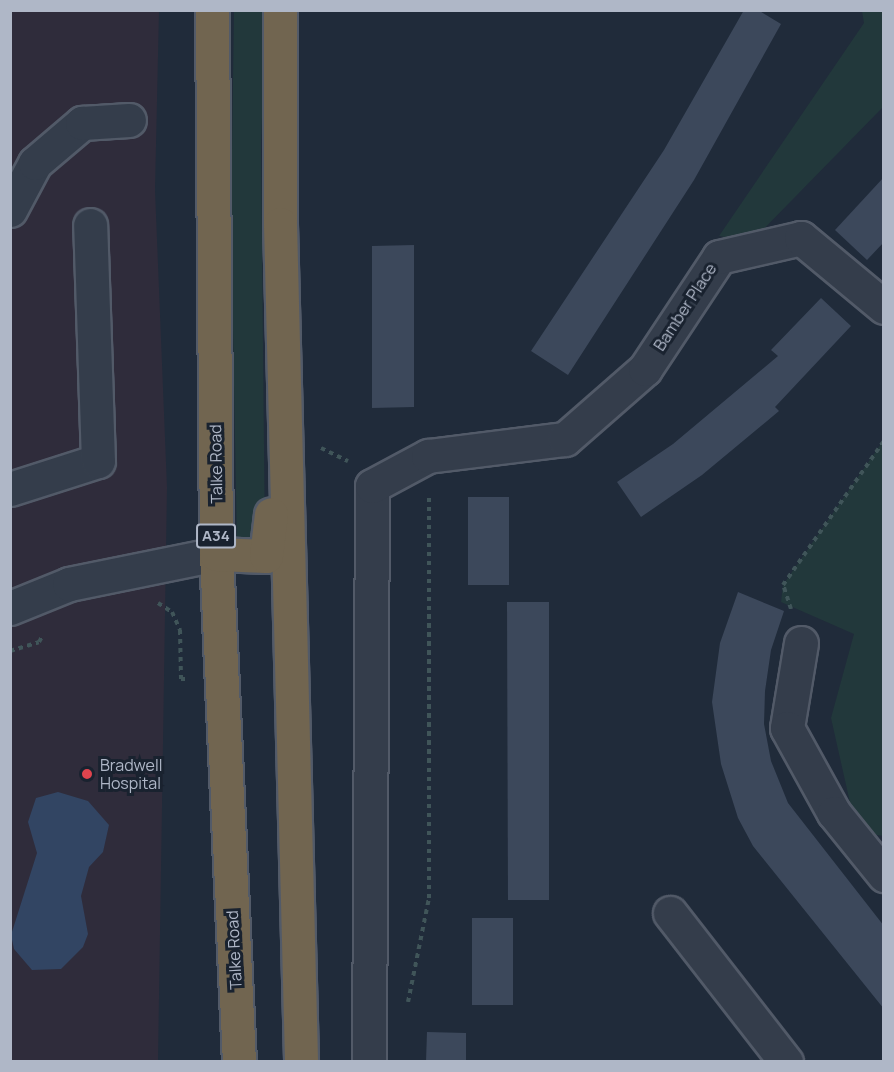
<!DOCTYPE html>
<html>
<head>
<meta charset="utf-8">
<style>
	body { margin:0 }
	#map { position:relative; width:894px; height:1072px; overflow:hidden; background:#202b3a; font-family:Manrope,sans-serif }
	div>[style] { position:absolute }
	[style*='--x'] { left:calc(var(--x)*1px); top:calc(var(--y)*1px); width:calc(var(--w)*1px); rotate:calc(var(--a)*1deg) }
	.medical>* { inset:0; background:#2f2c3b }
	.green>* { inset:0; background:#22383b }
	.water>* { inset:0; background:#324563 }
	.building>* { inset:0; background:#3c485b }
	.path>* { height:4px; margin-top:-2px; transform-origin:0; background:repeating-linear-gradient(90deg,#405559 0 4.5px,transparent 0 9px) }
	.roads { filter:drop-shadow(2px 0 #525a68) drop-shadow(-2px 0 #525a68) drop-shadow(0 2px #525a68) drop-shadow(0 -2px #525a68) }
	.minor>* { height:33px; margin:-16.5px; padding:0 16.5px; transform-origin:16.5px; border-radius:16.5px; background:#343d4b }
	.highway>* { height:33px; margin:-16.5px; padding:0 16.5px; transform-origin:16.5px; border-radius:16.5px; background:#716550 }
	.dots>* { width:16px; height:16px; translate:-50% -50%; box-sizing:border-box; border:3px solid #19222f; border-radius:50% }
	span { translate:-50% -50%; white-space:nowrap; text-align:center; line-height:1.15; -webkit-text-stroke:6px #19222f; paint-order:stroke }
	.shield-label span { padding:2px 4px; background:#19222f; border:2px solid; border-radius:4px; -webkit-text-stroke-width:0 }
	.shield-label { font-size:15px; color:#afb7c7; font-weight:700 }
	.street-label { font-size:16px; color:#afb7c7 }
	.poi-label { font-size:16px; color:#afb7c7 }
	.left { translate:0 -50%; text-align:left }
	.frame { position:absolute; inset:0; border:12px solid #afb7c7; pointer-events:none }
</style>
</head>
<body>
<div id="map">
	<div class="medical">
		<div style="clip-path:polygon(10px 11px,159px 11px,155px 190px,167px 487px,158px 1061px,11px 1061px)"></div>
	</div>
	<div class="green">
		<div style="clip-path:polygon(234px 11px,266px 11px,261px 144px,265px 547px,237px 547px,231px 221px)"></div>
		<div style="clip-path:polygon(862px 11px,883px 11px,883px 107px,751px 242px,719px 236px,864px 23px)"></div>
		<div style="clip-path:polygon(883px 441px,884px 836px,883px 836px,872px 834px,851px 807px,831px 718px,854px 634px,781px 602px,783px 585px)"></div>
	</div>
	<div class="water">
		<div style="clip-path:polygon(58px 792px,88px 801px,109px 825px,103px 852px,89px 867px,81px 896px,88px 934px,83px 947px,61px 969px,32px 970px,14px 949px,11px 935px,37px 853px,28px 822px,36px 798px)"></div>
	</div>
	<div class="building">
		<div style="clip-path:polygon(744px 10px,758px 10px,781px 24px,694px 180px,568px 375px,531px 351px,664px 150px)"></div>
		<div style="clip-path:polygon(884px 177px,884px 242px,867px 260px,835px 230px)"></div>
		<div style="clip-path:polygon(414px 245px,414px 407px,372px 408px,372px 246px)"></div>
		<div style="clip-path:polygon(821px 298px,851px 326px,775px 407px,779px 411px,702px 475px,641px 517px,617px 482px,673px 444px,778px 356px,771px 350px)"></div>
		<div style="clip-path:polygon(468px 497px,509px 497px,509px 585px,468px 585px)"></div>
		<div style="clip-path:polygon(738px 592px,784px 611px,771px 650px,765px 691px,764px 724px,771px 761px,788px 803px,884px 926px,884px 1009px,753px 846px,738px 818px,721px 764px,712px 702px,720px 643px)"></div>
		<div style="clip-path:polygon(507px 602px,549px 602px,549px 900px,508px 900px)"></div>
		<div style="clip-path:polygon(472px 918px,513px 918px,513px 1005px,472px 1005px)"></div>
		<div style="clip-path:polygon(427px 1032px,466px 1033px,466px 1062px,426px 1062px)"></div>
	</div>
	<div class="path">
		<div style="--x:321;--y:448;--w:30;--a:26"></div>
		<div style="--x:158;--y:603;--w:17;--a:33"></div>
		<div style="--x:172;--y:612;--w:20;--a:66"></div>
		<div style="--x:180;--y:630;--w:49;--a:88.8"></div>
		<div style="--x:181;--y:679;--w:6;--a:0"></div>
		<div style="--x:791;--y:609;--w:25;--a:-108"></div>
		<div style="--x:783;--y:585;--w:176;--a:-55"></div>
		<div style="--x:10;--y:651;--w:30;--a:-17"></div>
		<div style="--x:39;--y:642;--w:8;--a:-60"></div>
		<div style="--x:884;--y:749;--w:14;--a:90"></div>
		<div style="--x:408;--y:1002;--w:106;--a:-78.6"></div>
		<div style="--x:429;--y:898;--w:403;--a:-90"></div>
	</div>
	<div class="roads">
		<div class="minor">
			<div style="--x:10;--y:210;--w:53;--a:-62"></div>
			<div style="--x:35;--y:163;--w:62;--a:-40.4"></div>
			<div style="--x:82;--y:123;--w:47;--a:-3.7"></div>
			<div style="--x:10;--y:489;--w:92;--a:-17.7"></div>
			<div style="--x:98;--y:461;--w:236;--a:-91.9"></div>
			<div style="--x:10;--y:608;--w:64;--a:-22.1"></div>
			<div style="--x:69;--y:584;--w:150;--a:-11.5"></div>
			<div style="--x:801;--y:643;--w:86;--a:99.4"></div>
			<div style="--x:787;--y:728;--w:97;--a:61.1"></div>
			<div style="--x:834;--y:813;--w:80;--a:51.1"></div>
			<div style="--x:670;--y:913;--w:189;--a:52.1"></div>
			<div style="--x:369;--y:1062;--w:576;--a:-89.7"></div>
			<div style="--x:372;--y:486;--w:64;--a:-28.2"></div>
			<div style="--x:428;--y:456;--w:138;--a:-7.1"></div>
			<div style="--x:565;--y:439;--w:106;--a:-41.2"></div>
			<div style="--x:645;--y:369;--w:134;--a:-56.5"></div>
			<div style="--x:719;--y:257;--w:84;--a:-13"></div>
			<div style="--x:801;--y:238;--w:108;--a:39.7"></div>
		</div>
		<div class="highway">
			<div style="--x:212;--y:10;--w:544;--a:89.58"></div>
			<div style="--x:216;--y:554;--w:509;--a:87.41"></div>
			<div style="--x:280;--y:10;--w:214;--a:90"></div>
			<div style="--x:280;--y:224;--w:838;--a:88.56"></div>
			<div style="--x:216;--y:554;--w:50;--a:2.3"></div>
			<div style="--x:266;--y:556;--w:42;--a:-83.2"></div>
		</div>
	</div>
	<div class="dots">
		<div style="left:87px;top:774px;background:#e0444e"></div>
	</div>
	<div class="shield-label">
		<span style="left:216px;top:536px">A34</span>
	</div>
	<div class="street-label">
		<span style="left:685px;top:307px;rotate:-57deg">Bamber Place</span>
		<span style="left:216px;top:464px;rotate:-91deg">Talke Road</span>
		<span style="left:234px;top:950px;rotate:-93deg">Talke Road</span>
	</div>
	<div class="poi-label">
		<span class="left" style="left:100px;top:774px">Bradwell<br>Hospital</span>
	</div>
	<div class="frame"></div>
</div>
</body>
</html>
